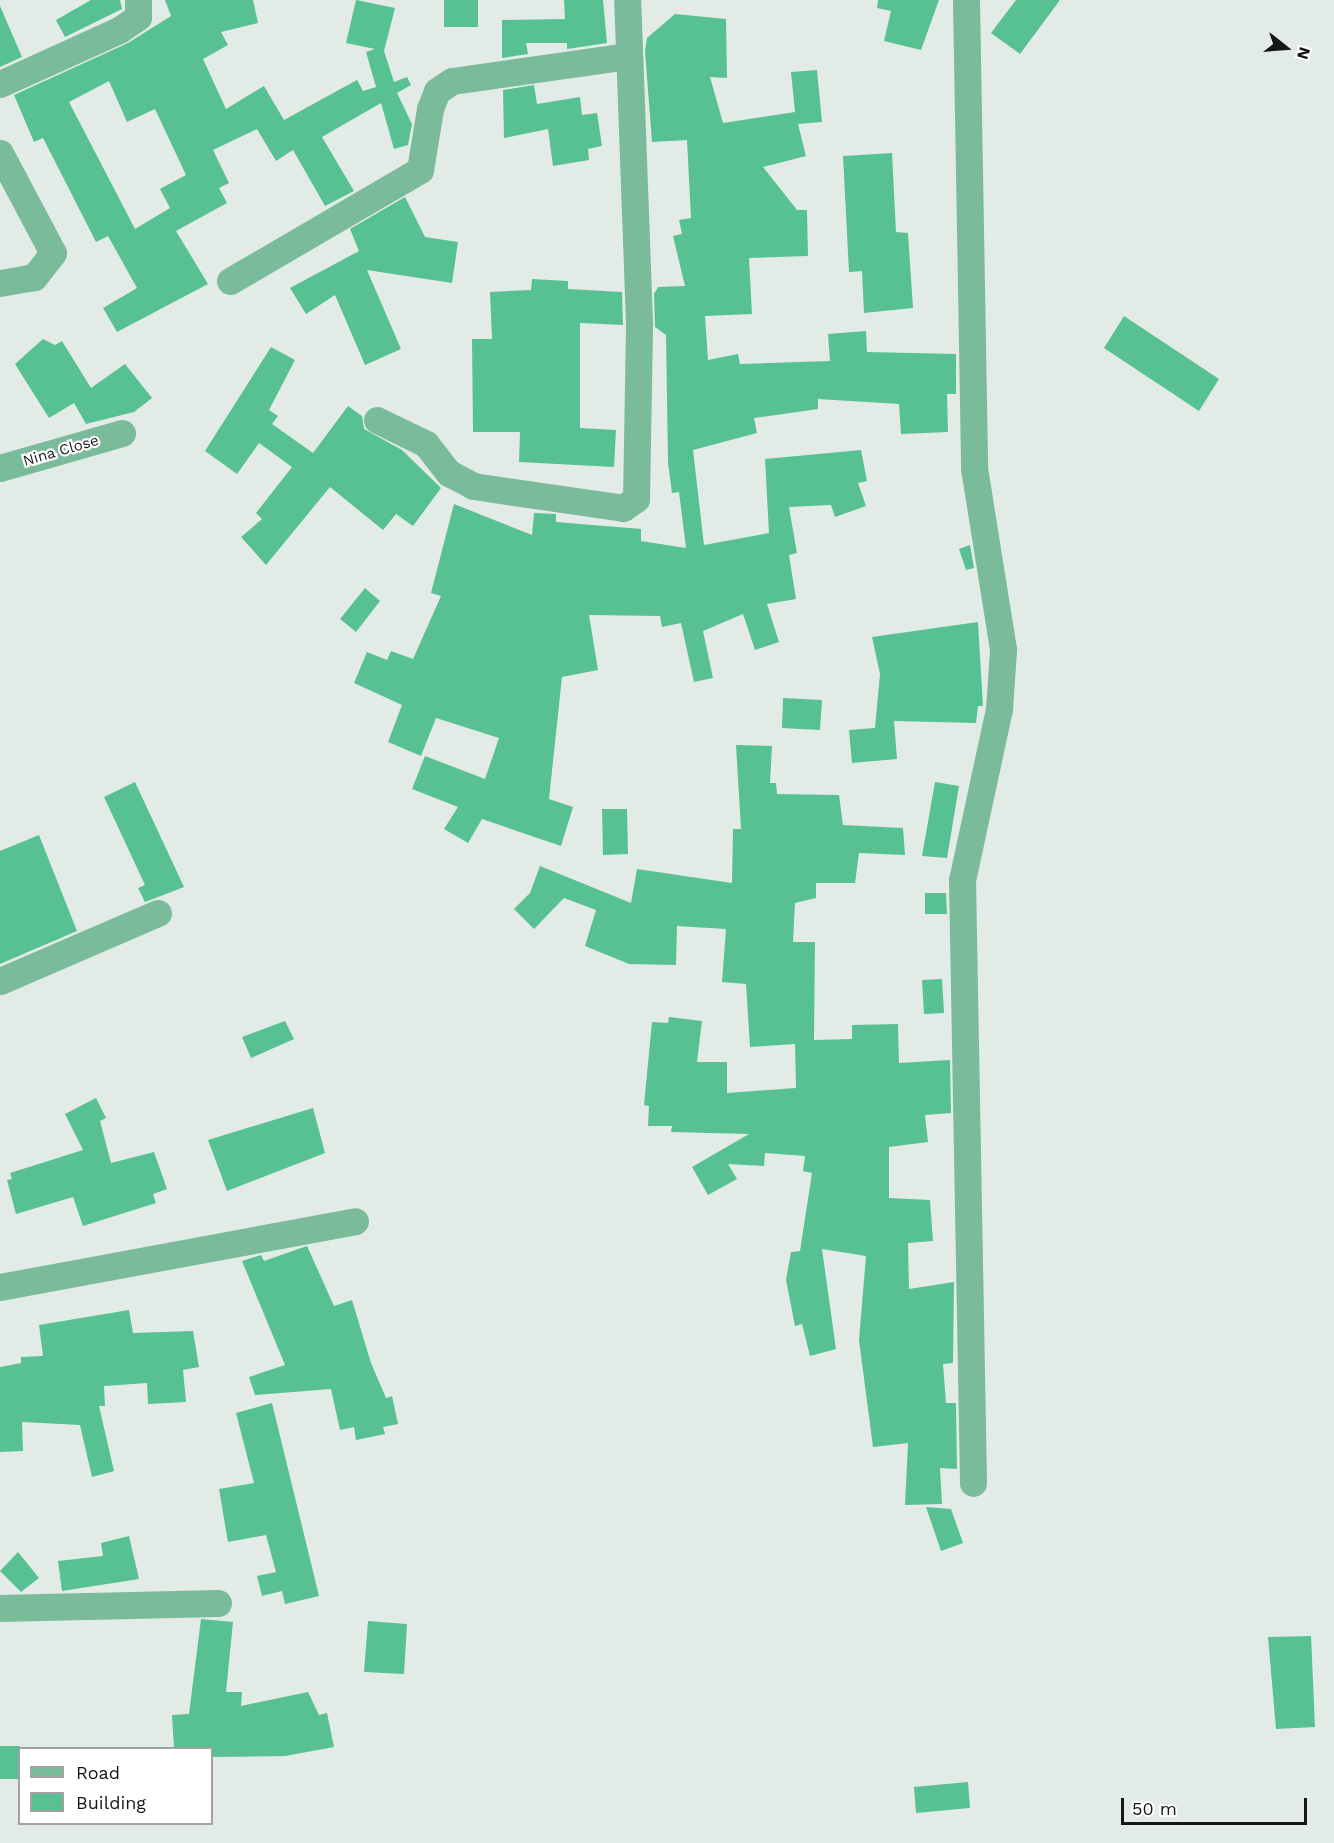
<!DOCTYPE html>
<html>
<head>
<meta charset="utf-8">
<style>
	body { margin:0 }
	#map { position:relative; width:1334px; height:1843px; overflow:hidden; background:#e3ebe6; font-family:"Work Sans",sans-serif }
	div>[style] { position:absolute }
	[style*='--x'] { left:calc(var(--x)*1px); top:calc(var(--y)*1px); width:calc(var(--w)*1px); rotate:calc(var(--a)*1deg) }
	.building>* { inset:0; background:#57c193 }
	.street>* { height:27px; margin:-13.5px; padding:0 13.5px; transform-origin:13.5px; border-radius:13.5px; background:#7abb9b }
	span { translate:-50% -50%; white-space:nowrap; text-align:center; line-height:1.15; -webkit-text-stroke:4.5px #fff; paint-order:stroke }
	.street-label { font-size:15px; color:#141716 }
	.legend { position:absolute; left:18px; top:1747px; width:195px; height:78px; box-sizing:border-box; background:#fff; border:2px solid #a1a2a2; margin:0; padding:8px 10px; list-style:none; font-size:18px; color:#141716 }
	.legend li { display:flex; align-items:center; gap:12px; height:30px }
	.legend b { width:30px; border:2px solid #a1a2a2 }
	.north { position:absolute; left:1256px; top:18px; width:60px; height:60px; -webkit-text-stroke:4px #fff; paint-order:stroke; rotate:107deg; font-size:16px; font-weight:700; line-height:24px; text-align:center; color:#141716 }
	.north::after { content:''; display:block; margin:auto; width:21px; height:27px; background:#141716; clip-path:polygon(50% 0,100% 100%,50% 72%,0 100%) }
	.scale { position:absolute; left:1121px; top:1798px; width:186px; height:27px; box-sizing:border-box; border:3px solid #141716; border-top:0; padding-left:8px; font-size:18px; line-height:21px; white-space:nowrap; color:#141716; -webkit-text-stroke:4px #fff; paint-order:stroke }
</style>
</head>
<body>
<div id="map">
	<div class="building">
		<div style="clip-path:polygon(91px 0,120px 0,122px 9px,65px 37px,56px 20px)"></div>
		<div style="clip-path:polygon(evenodd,165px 0,253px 0,258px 23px,221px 32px,228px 45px,203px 59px,226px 109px,264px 86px,284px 120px,357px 80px,363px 91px,376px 87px,366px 52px,375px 49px,346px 43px,356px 0,395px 8px,384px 51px,394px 82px,407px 77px,411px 85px,397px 93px,412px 124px,408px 145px,394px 149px,381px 103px,322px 137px,354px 191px,325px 206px,293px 150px,276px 161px,257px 129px,213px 150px,229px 183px,219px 188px,227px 203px,176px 231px,208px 284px,117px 332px,103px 308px,137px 288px,108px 236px,96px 242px,43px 138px,34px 142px,14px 95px,128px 43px,171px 16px,165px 0,109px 81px,127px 122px,155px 109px,186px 175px,160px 189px,170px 208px,135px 229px,69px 102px,109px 81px)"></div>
		<div style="clip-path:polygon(444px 0,478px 0,478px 27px,444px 27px)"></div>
		<div style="clip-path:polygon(564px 0,603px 0,607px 43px,567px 49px,567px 43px,526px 43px,528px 54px,502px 58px,502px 20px,565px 19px)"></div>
		<div style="clip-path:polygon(878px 0,939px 0,921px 50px,884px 41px,891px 11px,877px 8px)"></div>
		<div style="clip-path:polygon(1016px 0,1060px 0,1020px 54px,991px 33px)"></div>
		<div style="clip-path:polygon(0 6px,22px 57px,0 67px)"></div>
		<div style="clip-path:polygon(675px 14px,726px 19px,727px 78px,710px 77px,723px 123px,795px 112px,791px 72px,817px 70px,822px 122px,798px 124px,806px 156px,763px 167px,797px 210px,807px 210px,808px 256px,749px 258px,752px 314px,705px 316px,708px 360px,738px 354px,740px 364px,830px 361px,828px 334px,866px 331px,867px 352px,956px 354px,956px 394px,947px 394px,948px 432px,901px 434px,899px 404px,818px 399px,818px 409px,754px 418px,757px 433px,693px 450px,704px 545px,769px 533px,765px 459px,861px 450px,867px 481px,858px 483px,866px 506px,835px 517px,831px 505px,789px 507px,797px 553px,789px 555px,796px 599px,767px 604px,779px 642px,755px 650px,743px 614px,703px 631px,713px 678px,694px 682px,681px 623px,662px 627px,660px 616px,589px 615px,598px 670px,562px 677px,549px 799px,573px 807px,561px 846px,482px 819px,468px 843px,444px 829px,458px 807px,412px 789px,425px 756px,485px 779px,499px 738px,436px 718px,421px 756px,388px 742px,402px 705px,354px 683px,367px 652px,387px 660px,391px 651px,413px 659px,441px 596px,431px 593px,454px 504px,532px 535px,534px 513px,556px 514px,556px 522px,641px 529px,641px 541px,686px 548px,679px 492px,672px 493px,668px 463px,666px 335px,655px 327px,654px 294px,658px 287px,685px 286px,673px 236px,682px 234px,679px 220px,691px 218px,687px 140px,652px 142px,645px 51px,647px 38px)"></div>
		<div style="clip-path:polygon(534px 85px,537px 104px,580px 97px,582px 115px,597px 113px,602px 146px,588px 149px,589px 160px,553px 166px,548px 129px,504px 138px,503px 90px)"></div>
		<div style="clip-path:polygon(892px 153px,896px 232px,908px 233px,913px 308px,864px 313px,862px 271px,849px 272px,843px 156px)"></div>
		<div style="clip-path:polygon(405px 197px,425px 237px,458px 242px,452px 283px,367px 270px,401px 349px,365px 365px,335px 295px,306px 314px,290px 288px,359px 251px,350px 229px)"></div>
		<div style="clip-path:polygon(532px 279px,568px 281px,568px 289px,622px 292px,623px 325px,580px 323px,580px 428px,616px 430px,614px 467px,519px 462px,520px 432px,473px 432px,472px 339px,492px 339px,490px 292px,531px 290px)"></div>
		<div style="clip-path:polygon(1124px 316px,1219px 379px,1199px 411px,1104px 348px)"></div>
		<div style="clip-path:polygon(43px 339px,55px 345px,62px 341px,91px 388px,125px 364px,152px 398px,134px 412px,86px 424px,74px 403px,49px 418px,15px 364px)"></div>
		<div style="clip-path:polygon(271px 347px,295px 360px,269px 410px,278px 416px,272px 424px,313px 453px,348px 406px,362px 416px,364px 429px,402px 450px,441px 488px,413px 526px,396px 514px,383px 530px,330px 487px,266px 565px,241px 537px,262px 519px,256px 513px,292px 467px,259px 443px,237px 474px,205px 451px)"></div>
		<div style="clip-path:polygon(970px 545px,974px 568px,966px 570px,959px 549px)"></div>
		<div style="clip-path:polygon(365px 588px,380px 601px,356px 632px,340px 619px)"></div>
		<div style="clip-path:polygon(978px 622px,983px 706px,978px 706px,976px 723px,894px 721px,897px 759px,852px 763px,849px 730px,875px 728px,880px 674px,872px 637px)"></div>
		<div style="clip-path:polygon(783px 698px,822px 700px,820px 730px,782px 728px)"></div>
		<div style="clip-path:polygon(736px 745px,772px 746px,770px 783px,776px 783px,777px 794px,839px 795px,843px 825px,903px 828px,905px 855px,859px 853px,855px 883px,816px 883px,816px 898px,795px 903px,793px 942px,815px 942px,814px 1040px,852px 1039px,852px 1025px,898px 1024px,899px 1063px,950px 1060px,951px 1113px,925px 1115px,928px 1142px,889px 1147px,889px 1198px,930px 1200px,933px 1241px,908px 1243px,909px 1289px,954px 1282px,953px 1363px,943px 1364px,946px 1403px,956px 1403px,957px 1469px,940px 1468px,942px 1504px,905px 1505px,908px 1443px,873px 1447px,859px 1340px,866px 1256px,822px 1249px,836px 1349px,810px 1356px,802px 1324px,795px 1326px,786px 1280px,791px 1252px,800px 1251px,812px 1173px,803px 1171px,805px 1156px,765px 1153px,764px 1166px,728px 1164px,737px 1179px,708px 1195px,692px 1167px,749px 1134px,671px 1132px,672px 1126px,648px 1126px,649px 1106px,644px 1105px,652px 1022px,668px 1023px,669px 1017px,702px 1021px,697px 1062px,727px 1062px,727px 1093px,796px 1088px,795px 1044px,750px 1047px,746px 984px,722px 982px,726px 929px,677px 926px,676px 965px,629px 964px,585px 946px,596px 910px,564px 898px,534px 929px,514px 909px,530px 893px,540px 866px,631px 903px,637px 869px,732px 883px,733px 829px,741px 829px)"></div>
		<div style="clip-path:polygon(135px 782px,184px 887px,145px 902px,138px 888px,145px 885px,104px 797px)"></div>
		<div style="clip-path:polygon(935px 782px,959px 786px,947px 858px,922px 856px)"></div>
		<div style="clip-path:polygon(602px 809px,627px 809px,628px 854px,603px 855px)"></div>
		<div style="clip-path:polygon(39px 835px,77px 931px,0 964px,0 851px)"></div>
		<div style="clip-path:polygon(925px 893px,946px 893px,947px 914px,925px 914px)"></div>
		<div style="clip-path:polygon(942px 979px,944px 1013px,924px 1014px,922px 980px)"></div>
		<div style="clip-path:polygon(285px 1021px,294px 1039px,251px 1058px,242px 1037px)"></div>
		<div style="clip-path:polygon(96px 1098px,106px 1118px,100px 1121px,111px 1163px,154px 1152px,167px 1189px,153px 1194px,156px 1203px,83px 1226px,73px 1197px,16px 1214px,7px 1180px,12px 1179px,10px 1173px,83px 1150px,65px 1114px)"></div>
		<div style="clip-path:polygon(313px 1108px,325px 1153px,227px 1191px,208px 1140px)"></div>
		<div style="clip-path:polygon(307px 1246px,334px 1306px,352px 1300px,371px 1363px,386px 1398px,392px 1396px,398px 1424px,383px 1427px,385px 1434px,356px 1440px,354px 1427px,340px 1430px,331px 1389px,255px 1395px,249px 1377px,285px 1365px,242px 1261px,261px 1255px,264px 1261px)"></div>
		<div style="clip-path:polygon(129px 1310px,133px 1333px,193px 1331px,199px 1367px,183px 1370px,186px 1402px,148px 1404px,147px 1383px,104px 1386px,105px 1406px,99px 1406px,114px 1471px,92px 1477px,80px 1425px,22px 1422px,23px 1451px,0 1452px,0 1367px,21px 1363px,21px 1357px,43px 1356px,39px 1325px)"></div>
		<div style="clip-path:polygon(272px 1403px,319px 1596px,285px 1604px,282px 1591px,262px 1596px,257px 1576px,276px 1572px,266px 1535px,228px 1542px,219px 1489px,254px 1483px,236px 1413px)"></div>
		<div style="clip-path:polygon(926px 1507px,951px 1509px,963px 1543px,941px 1551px)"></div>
		<div style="clip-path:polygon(129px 1536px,139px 1579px,62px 1591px,58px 1561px,103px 1556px,101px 1543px)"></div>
		<div style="clip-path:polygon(18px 1552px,39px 1578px,21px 1592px,0 1571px)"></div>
		<div style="clip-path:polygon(201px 1619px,233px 1622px,226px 1692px,242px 1692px,241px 1706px,308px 1692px,319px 1715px,327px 1713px,334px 1747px,285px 1756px,212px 1757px,212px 1749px,174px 1749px,172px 1715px,189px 1714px)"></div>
		<div style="clip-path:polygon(368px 1621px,407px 1624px,404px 1674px,364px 1672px)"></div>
		<div style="clip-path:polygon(1311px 1636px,1315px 1727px,1276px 1729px,1268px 1637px)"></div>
		<div style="clip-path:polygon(0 1746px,20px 1746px,20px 1779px,0 1779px)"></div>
		<div style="clip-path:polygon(968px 1782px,970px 1808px,916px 1813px,914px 1787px)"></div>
	</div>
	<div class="street">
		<div style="--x:966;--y:0;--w:468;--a:89"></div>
		<div style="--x:974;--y:468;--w:184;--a:80.9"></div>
		<div style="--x:1003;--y:650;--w:59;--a:93.9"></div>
		<div style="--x:999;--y:709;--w:175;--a:102.2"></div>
		<div style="--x:962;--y:880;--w:603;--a:88.95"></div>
		<div style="--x:0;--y:84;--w:131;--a:-24.4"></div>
		<div style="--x:119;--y:30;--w:23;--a:-34"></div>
		<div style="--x:138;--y:17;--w:17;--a:-90"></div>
		<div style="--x:0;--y:153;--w:113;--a:62.1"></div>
		<div style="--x:53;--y:253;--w:31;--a:128"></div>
		<div style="--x:34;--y:277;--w:35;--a:170"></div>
		<div style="--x:230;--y:281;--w:220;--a:-30.3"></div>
		<div style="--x:420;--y:170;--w:62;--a:-80.7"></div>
		<div style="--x:430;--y:109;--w:19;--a:-69"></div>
		<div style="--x:437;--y:91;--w:18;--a:-34"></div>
		<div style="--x:452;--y:81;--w:177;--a:-8.1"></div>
		<div style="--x:377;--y:420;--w:55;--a:26.1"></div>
		<div style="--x:426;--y:444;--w:37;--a:52"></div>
		<div style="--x:449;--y:473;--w:27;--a:28"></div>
		<div style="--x:473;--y:486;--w:152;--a:8.3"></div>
		<div style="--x:623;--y:508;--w:16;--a:-35"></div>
		<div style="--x:636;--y:499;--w:177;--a:-89"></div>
		<div style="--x:639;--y:322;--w:322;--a:-92.1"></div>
		<div style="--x:0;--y:468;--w:127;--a:-16"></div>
		<div style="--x:0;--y:981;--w:172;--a:-23.3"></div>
		<div style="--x:0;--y:1287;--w:361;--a:-10.5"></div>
		<div style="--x:0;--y:1608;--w:218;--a:-1.3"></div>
	</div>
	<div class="street-label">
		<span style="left:61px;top:451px;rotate:-16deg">Nina Close</span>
	</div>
	<ul class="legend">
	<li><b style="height:8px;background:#7abb9b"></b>Road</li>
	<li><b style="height:16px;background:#57c193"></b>Building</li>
	</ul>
	<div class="north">N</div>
	<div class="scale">50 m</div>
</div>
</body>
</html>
